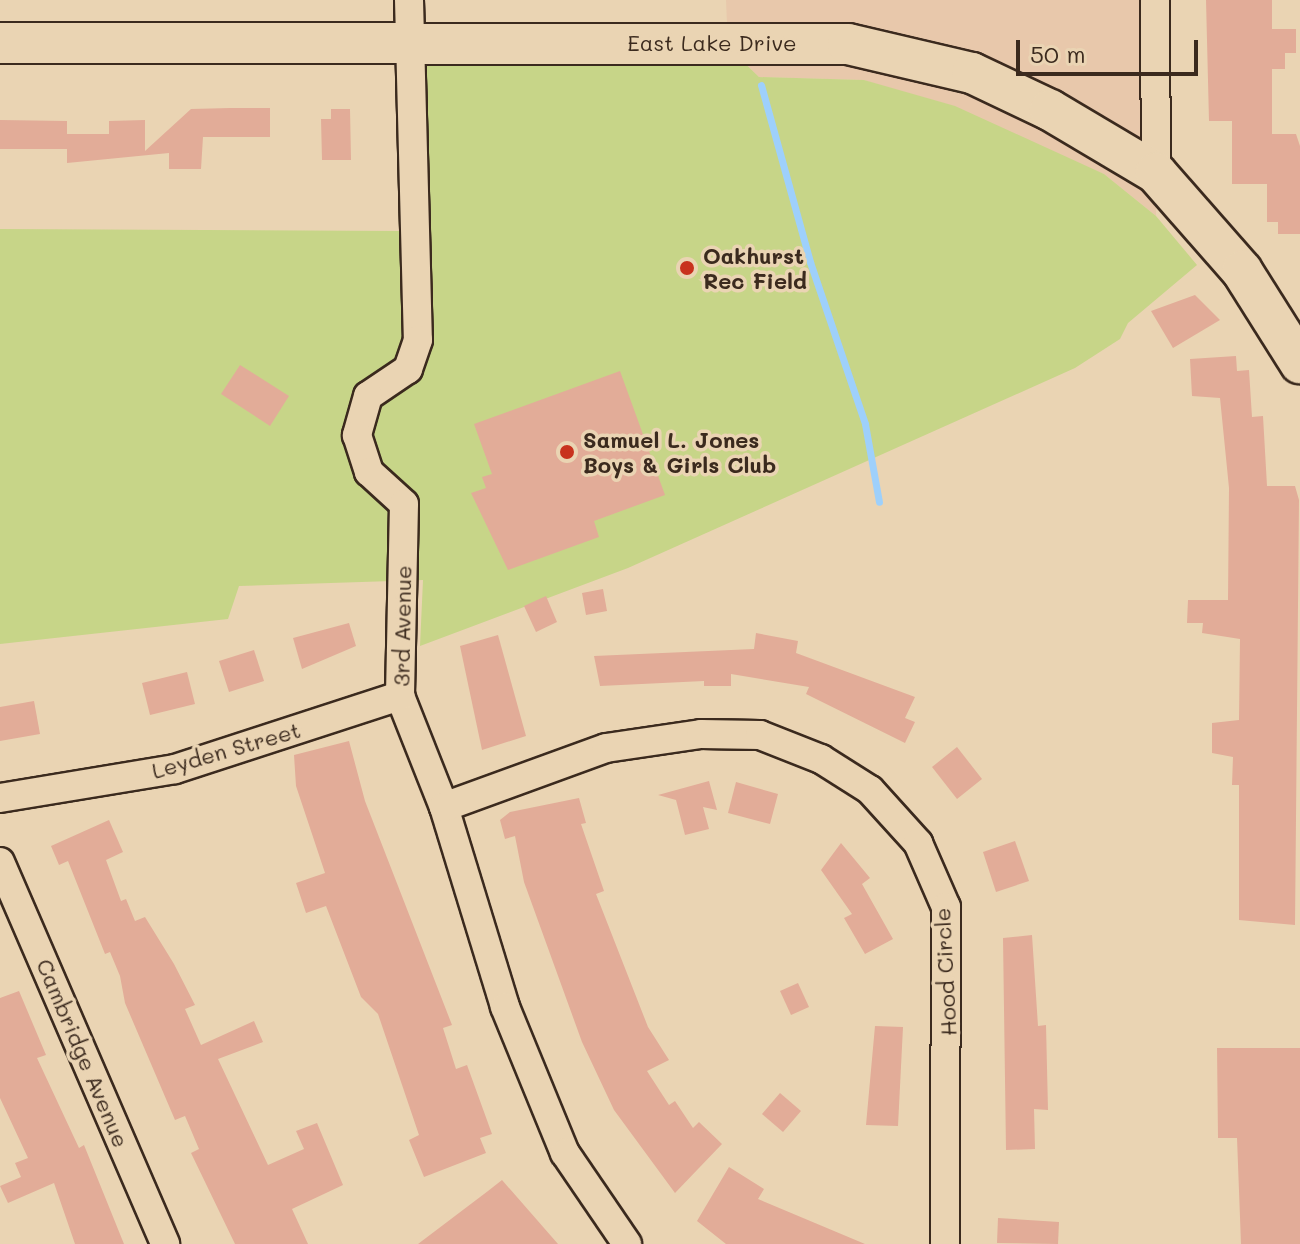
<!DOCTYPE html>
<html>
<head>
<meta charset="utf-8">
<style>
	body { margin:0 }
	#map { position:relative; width:1300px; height:1244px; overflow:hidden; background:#ead4b3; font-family:Mali,sans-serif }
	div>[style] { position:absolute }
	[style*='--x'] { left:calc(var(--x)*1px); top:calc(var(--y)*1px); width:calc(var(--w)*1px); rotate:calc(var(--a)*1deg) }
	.built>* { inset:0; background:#e8c8ab }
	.green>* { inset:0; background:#c7d588 }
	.stream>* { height:7px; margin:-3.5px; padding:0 3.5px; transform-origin:3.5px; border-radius:3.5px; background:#9ed0fb }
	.building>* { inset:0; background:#e2ac98 }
	.roads { filter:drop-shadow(2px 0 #3b2a1e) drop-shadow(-2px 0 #3b2a1e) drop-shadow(0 2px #3b2a1e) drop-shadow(0 -2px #3b2a1e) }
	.street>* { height:28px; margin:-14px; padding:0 14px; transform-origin:14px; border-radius:14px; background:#ead4b3 }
	.secondary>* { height:40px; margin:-20px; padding:0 20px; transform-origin:20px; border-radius:20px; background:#ead4b3 }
	.dots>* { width:22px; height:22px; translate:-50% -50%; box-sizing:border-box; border:4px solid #ead4b3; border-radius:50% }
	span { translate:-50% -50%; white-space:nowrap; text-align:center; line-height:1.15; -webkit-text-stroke:7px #ead4b3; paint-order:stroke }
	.street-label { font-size:22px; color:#3b2a1e }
	.poi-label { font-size:22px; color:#3b2a1e; font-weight:700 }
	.left { translate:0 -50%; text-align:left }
	.scale { position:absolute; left:1016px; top:40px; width:182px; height:36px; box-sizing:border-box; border:4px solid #3b2a1e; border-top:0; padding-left:10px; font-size:24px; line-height:28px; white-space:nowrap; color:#3b2a1e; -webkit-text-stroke:6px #ead4b3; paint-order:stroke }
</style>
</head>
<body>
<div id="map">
	<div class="built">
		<div style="clip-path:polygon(726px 0,1158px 0,1156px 216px,1104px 174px,864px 80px,759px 77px,728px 47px)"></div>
	</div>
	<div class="green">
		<div style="clip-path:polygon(728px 47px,759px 77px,864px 80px,955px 106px,1104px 174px,1156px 216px,1197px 265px,1128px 323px,1120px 339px,1075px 368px,628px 568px,420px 646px,423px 580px,239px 586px,228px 619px,0 644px,0 229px,399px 231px,395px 51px)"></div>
	</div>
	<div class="stream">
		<div style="--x:761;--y:85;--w:184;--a:74.5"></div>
		<div style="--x:810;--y:262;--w:171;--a:71.2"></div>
		<div style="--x:865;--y:424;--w:79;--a:79.8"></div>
	</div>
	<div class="building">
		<div style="clip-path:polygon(1206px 0,1272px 0,1272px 29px,1296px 29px,1296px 53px,1285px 53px,1285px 69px,1272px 69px,1272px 134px,1296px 134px,1300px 146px,1300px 234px,1278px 234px,1278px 222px,1267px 222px,1267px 184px,1232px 184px,1232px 121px,1209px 121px)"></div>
		<div style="clip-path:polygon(230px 108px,270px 108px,270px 137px,203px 137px,201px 169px,169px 169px,169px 153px,67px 163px,67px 134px,109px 134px,109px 121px,145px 120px,145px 151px,191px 109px)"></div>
		<div style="clip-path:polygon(331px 109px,350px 109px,351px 160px,322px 160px,321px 119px,331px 119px)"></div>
		<div style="clip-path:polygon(0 120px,67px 121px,67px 149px,0 149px)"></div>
		<div style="clip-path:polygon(1195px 295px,1220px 320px,1173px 348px,1151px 311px)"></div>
		<div style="clip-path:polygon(1236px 356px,1237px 371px,1249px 370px,1252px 417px,1263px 416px,1267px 486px,1295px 486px,1299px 500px,1295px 925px,1239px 920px,1239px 785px,1232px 785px,1233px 757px,1212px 753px,1212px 723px,1239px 720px,1240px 639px,1202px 633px,1203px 623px,1187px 623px,1188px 600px,1228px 600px,1229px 488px,1220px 398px,1192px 396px,1190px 359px)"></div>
		<div style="clip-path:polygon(240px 365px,289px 396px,270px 426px,221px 394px)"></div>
		<div style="clip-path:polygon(620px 371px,665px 495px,594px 521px,599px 537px,508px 570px,471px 493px,486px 488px,482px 477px,492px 474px,474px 424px)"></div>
		<div style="clip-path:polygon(603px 589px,607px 611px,586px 615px,582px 593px)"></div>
		<div style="clip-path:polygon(546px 596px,557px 622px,536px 632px,524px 606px)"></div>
		<div style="clip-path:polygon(349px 623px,356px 646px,302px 669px,293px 638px)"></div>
		<div style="clip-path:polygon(756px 633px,798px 641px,796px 653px,915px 697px,905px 718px,915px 722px,905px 743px,806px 694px,809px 687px,731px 674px,731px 686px,704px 686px,704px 681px,600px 686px,594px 656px,754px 649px)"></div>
		<div style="clip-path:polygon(498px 635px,526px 736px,482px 750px,460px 646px)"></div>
		<div style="clip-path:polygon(254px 650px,264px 681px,229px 692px,219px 661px)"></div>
		<div style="clip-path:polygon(187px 672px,195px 704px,150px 715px,142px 683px)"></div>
		<div style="clip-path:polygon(34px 701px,40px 734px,0 741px,0 707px)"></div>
		<div style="clip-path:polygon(349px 741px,365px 801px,452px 1025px,443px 1028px,456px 1069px,467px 1065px,492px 1134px,480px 1138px,486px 1153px,424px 1177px,409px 1140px,419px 1135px,378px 1014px,361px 997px,326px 906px,306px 913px,296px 883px,325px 873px,296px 786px,294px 755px)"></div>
		<div style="clip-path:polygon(957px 747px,982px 779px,957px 799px,932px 767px)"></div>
		<div style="clip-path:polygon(709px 781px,717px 810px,703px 807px,709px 829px,685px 835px,676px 800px,658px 795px)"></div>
		<div style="clip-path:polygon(736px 782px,778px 794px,770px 824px,728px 813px)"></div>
		<div style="clip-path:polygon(579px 798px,586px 823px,581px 824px,604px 891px,596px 894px,648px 1027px,669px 1060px,647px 1071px,669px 1105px,675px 1101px,693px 1128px,699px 1122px,722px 1144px,675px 1193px,614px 1110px,582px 1042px,524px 882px,515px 836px,505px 839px,500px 820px,510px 812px)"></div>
		<div style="clip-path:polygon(109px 820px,123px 852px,106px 860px,121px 901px,126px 899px,135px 921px,145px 917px,174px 964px,195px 1005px,185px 1009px,201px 1045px,254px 1021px,263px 1042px,218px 1059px,268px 1165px,304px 1149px,296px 1131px,317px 1123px,343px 1185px,292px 1209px,308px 1244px,235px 1244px,191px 1153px,199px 1149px,185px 1116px,175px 1120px,125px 1003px,120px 976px,110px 952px,105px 954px,68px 861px,59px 865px,51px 846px)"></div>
		<div style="clip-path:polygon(1015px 841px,1029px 881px,996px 892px,983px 852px)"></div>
		<div style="clip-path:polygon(841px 843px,870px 878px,862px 884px,893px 939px,865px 954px,844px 918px,852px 914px,821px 870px)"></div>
		<div style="clip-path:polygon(1032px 935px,1038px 1026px,1046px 1025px,1048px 1110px,1034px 1109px,1035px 1149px,1006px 1150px,1003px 938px)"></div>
		<div style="clip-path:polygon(798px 983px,809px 1007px,791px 1015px,780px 991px)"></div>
		<div style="clip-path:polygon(19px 991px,46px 1055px,37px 1058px,79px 1148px,84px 1145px,124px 1244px,75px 1244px,54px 1183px,8px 1203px,0 1186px,21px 1177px,15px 1163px,28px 1158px,0 1098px,0 998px)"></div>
		<div style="clip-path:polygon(875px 1026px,903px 1027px,898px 1126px,866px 1125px)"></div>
		<div style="clip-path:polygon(1217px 1048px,1300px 1048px,1300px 1244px,1241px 1244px,1237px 1138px,1218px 1138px)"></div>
		<div style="clip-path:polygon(780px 1093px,801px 1111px,783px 1132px,762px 1114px)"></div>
		<div style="clip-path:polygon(729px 1167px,764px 1189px,758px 1199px,865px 1244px,726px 1244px,697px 1221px)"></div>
		<div style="clip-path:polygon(502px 1180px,558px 1244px,418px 1244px,488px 1191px)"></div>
		<div style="clip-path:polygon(998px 1218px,1059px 1222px,1058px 1244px,997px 1243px)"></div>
	</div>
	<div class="roads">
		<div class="street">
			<div style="--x:409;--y:0;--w:340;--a:88.5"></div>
			<div style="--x:418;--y:340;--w:31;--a:109"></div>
			<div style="--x:408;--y:369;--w:48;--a:146"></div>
			<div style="--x:368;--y:396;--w:41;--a:105.8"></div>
			<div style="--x:357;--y:435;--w:39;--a:72"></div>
			<div style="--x:369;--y:472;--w:47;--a:42.4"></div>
			<div style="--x:404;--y:504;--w:192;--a:91.2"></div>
			<div style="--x:400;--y:696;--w:119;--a:68.4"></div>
			<div style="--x:444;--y:807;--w:209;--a:73"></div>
			<div style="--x:505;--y:1007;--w:158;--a:67.7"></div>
			<div style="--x:565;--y:1153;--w:110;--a:55.7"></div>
			<div style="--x:1155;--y:0;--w:173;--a:89.7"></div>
			<div style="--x:0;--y:798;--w:177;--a:-9.4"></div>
			<div style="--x:175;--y:769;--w:237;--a:-18"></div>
			<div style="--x:444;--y:807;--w:172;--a:-20"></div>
			<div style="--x:606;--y:748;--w:96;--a:-8.4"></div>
			<div style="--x:701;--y:734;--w:59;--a:1"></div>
			<div style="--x:760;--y:735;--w:66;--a:21.5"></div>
			<div style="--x:821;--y:759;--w:58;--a:32.3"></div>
			<div style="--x:870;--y:790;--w:72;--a:47.8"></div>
			<div style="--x:918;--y:843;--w:70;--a:66.4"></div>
			<div style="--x:946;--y:907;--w:337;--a:90.2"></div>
			<div style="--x:0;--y:862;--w:416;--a:66.6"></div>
		</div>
		<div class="secondary">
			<div style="--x:0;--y:43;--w:848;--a:0.07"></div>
			<div style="--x:848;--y:44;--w:127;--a:13.2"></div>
			<div style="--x:972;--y:73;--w:86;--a:25.4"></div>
			<div style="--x:1050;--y:110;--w:123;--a:30.7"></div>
			<div style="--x:1156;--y:173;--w:130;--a:48.7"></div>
			<div style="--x:1242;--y:271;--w:109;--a:57.8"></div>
		</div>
	</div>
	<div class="dots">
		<div style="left:687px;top:268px;background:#c8321e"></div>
		<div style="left:567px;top:452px;background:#c8321e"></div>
	</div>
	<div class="street-label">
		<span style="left:712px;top:43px">East Lake Drive</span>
		<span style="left:402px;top:626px;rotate:-89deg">3rd Avenue</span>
		<span style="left:226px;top:750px;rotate:-16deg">Leyden Street</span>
		<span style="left:945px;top:972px;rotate:-93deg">Hood Circle</span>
		<span style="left:83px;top:1053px;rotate:67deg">Cambridge Avenue</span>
	</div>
	<div class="poi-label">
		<span class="left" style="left:703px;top:268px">Oakhurst<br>Rec Field</span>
		<span class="left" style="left:583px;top:452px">Samuel L. Jones<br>Boys &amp; Girls Club</span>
	</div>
	<div class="scale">50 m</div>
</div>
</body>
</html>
